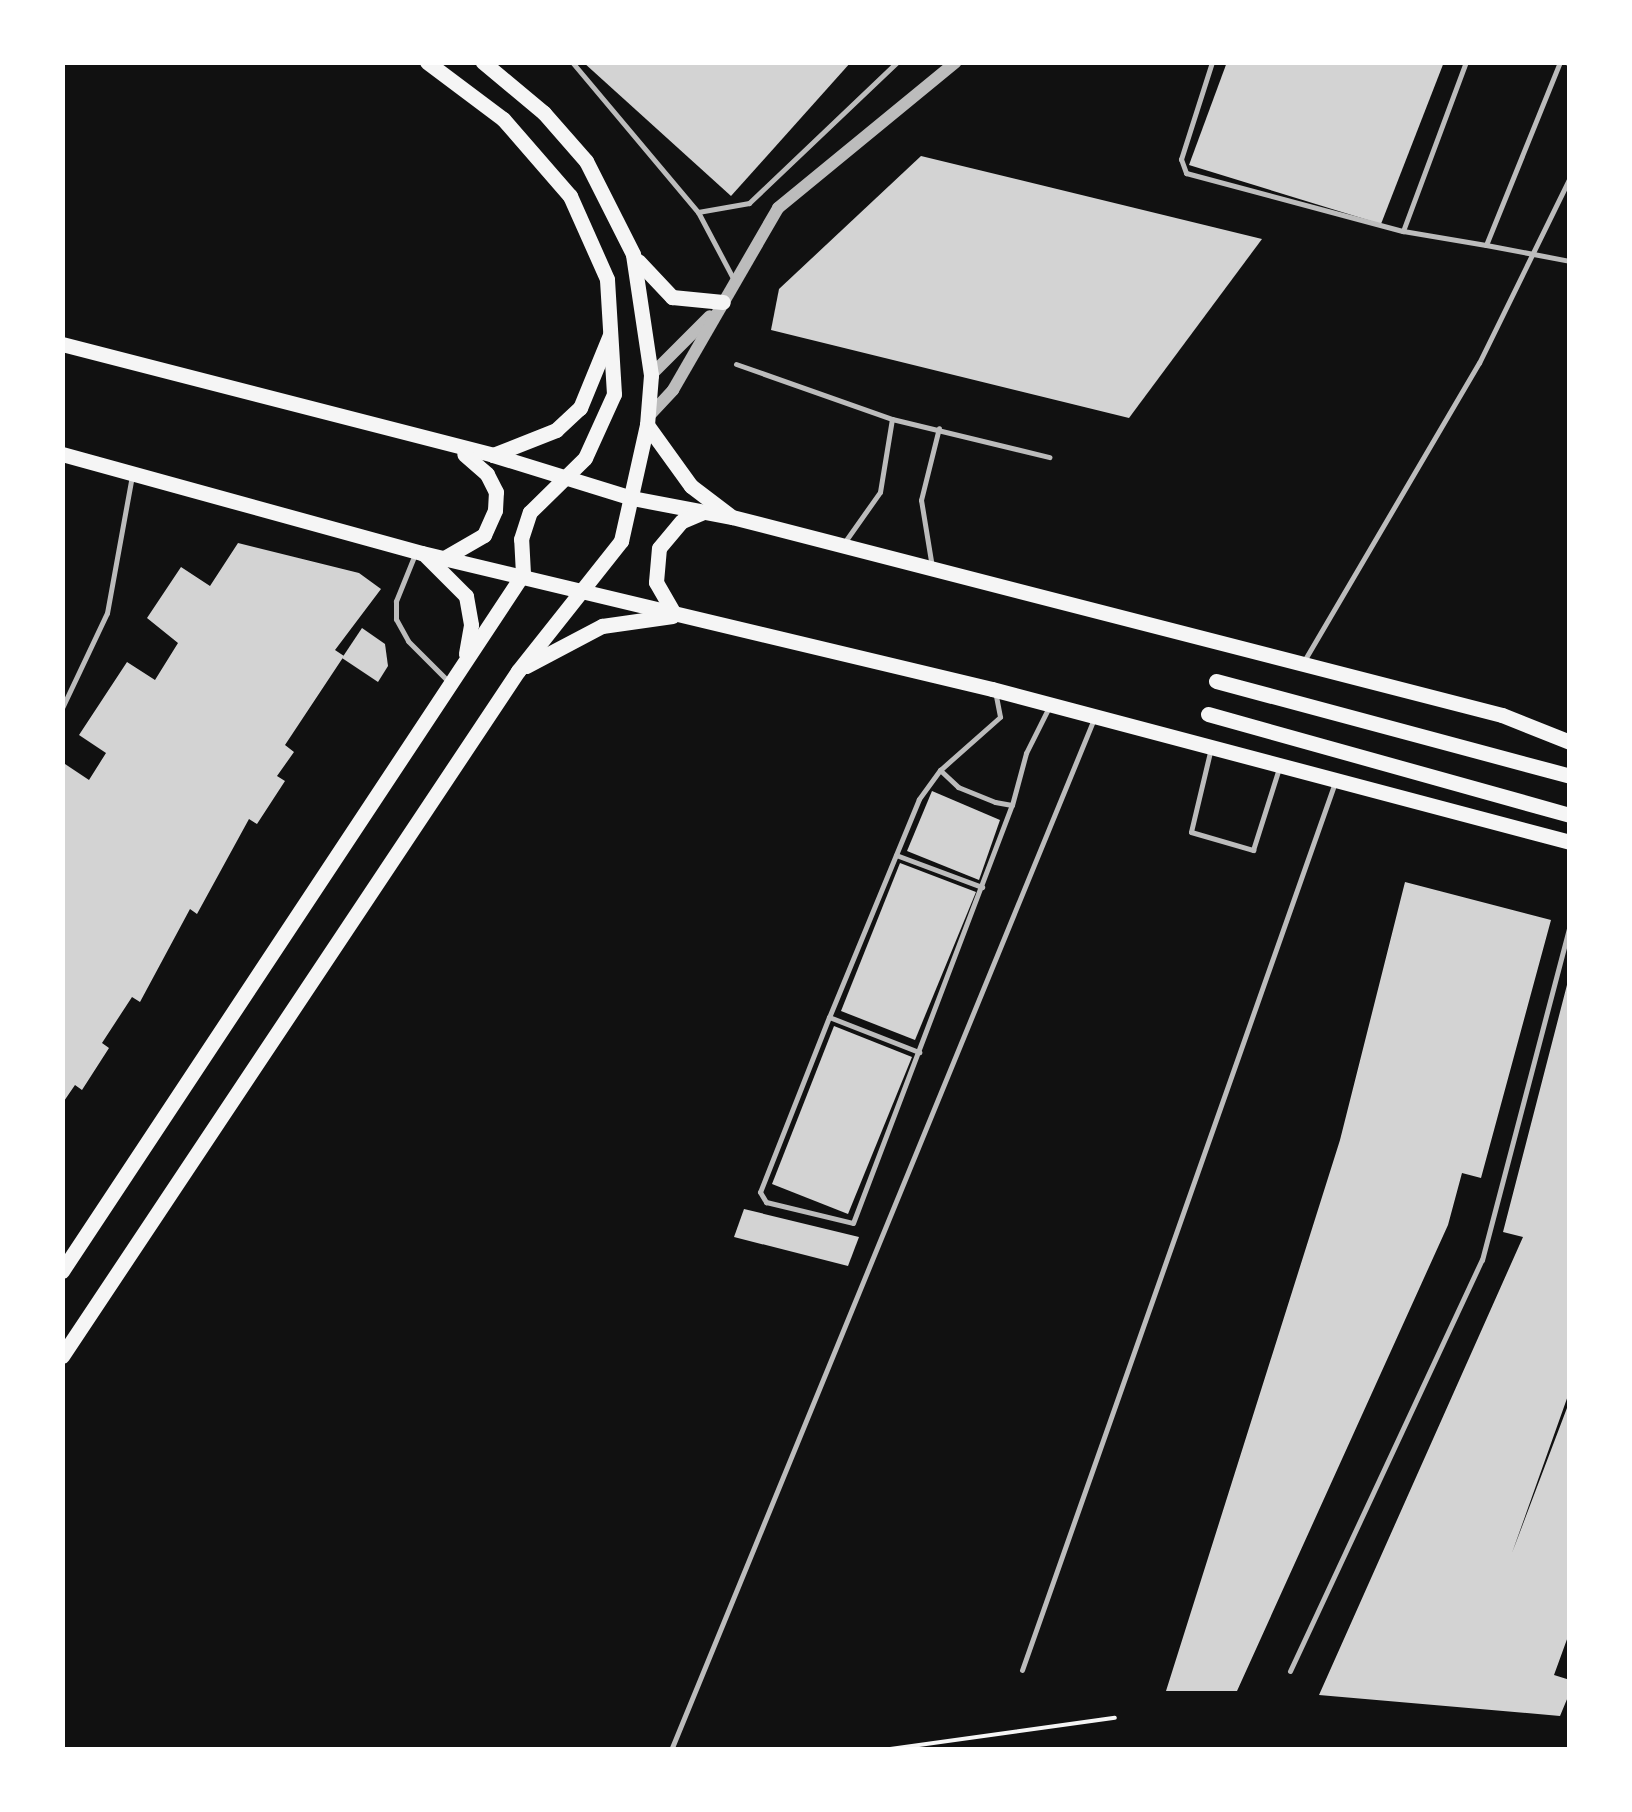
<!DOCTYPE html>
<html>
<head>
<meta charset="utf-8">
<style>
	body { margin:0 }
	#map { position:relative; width:1632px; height:1812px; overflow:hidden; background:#111; font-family:"Libre Baskerville",serif }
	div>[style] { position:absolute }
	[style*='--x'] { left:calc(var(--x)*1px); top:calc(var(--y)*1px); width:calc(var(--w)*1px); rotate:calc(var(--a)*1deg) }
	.building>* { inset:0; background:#d3d3d3 }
	.path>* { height:4px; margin:-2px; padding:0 2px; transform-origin:2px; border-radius:2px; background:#f5f5f5 }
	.service>* { height:5px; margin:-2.5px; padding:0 2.5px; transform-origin:2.5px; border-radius:2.5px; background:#bcbcbc }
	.tertiary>* { height:12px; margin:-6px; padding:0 6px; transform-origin:6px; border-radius:6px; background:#bcbcbc }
	.primary>* { height:15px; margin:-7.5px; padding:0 7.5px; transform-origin:7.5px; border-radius:7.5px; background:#f5f5f5 }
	span { translate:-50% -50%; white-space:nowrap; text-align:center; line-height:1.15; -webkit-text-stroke:10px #fff; paint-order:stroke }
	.frame { position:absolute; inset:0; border:65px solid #fff; pointer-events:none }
</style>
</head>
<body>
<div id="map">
	<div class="building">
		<div style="clip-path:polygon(583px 62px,851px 62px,731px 196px)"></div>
		<div style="clip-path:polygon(1227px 62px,1444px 62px,1381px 224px,1189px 165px)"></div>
		<div style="clip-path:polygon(921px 156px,1262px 239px,1129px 418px,771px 330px,779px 289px)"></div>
		<div style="clip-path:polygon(238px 543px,359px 573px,381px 589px,335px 650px,344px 656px,285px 745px,294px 752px,277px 776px,285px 781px,257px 824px,249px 819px,197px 914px,190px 909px,140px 1002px,132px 997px,102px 1043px,109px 1048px,82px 1090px,75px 1085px,62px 1104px,62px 762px,89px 780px,106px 753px,79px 735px,127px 662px,155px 680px,178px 643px,147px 618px,181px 567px,210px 586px)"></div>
		<div style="clip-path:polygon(362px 628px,385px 644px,388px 666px,378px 682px,342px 658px)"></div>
		<div style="clip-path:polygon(932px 791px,1000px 820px,979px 880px,907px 851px)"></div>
		<div style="clip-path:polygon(900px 863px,976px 892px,915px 1040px,841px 1011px)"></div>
		<div style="clip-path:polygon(1405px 882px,1551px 920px,1481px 1178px,1462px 1173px,1448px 1225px,1237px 1691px,1166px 1691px,1340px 1140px)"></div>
		<div style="clip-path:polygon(1568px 981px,1570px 1390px,1512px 1553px,1570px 1400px,1570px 1631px,1554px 1675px,1570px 1680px,1570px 1692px,1560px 1716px,1319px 1695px,1523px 1237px,1503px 1232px)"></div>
		<div style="clip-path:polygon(834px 1026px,912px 1057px,848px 1214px,772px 1184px)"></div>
		<div style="clip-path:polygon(744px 1209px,859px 1237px,848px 1266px,734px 1237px)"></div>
	</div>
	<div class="path">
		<div style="--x:883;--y:1750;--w:234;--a:-7.9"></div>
	</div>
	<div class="service">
		<div style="--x:572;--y:62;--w:196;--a:50"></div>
		<div style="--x:698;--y:212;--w:77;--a:62.1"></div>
		<div style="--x:1212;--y:62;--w:102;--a:107.7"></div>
		<div style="--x:1181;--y:159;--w:15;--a:70"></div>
		<div style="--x:1186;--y:173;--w:225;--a:15"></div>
		<div style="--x:1403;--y:231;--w:84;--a:9.6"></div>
		<div style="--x:1486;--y:245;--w:197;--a:-68"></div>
		<div style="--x:1566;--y:62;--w:4;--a:27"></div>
		<div style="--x:698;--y:212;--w:52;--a:-10"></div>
		<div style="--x:749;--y:203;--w:204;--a:-43.6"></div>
		<div style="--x:1403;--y:231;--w:180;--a:-69.6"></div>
		<div style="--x:1486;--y:245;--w:86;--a:10.8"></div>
		<div style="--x:736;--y:364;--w:165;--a:19.4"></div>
		<div style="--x:892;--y:419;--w:162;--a:13.6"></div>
		<div style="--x:844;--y:543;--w:62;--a:-54.8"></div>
		<div style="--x:880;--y:492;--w:74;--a:-80.7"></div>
		<div style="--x:415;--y:554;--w:51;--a:112"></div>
		<div style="--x:396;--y:601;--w:18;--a:90"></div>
		<div style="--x:396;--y:619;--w:25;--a:61"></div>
		<div style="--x:408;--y:641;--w:55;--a:45"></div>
		<div style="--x:932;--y:567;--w:68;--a:-99.3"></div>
		<div style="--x:921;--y:500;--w:74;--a:-76"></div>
		<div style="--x:1304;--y:661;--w:346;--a:-59.6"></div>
		<div style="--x:1479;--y:363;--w:207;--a:-63.9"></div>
		<div style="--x:996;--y:696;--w:21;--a:79"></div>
		<div style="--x:1000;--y:717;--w:80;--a:138.5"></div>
		<div style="--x:940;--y:770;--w:25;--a:43"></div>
		<div style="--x:958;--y:787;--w:40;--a:22"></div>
		<div style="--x:995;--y:802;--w:17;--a:10"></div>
		<div style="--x:1012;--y:805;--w:54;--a:-74.9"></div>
		<div style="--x:1026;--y:753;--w:49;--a:-63.4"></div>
		<div style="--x:62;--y:708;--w:105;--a:-64.7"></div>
		<div style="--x:107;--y:613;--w:139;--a:-79.7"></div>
		<div style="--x:1210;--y:752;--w:82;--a:103.4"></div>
		<div style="--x:1191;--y:832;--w:65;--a:16.2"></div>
		<div style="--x:1253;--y:850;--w:86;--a:-72.4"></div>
		<div style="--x:940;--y:770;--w:36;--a:126"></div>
		<div style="--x:919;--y:799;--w:236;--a:112.4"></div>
		<div style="--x:829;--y:1017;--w:188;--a:111.5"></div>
		<div style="--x:760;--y:1192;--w:12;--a:59"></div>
		<div style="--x:766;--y:1202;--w:89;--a:13.6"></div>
		<div style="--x:853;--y:1223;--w:447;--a:-69.2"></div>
		<div style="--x:896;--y:855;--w:92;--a:20.4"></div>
		<div style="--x:829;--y:1017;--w:97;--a:21.3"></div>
		<div style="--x:1022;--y:1670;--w:942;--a:-70.58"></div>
		<div style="--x:1290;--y:1671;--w:454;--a:-65"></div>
		<div style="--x:1482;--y:1260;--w:346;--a:-75.3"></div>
		<div style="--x:671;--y:1750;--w:1112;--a:-67.7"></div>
	</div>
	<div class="tertiary">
		<div style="--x:651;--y:375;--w:83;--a:-45"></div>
		<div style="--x:648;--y:417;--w:37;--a:-47"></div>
		<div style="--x:673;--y:390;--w:210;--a:-60"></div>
		<div style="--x:778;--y:208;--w:230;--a:-39.4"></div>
	</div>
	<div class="primary">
		<div style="--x:638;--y:261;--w:50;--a:46.6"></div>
		<div style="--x:672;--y:297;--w:51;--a:5.6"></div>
		<div style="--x:62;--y:344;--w:445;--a:14.4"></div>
		<div style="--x:493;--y:455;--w:145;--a:17.2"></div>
		<div style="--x:632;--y:498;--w:102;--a:10.8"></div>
		<div style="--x:732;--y:517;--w:795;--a:14.42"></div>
		<div style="--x:1502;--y:715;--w:73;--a:21.7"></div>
		<div style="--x:647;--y:425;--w:75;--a:54.2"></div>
		<div style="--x:691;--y:486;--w:48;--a:37.3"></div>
		<div style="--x:62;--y:454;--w:373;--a:15.4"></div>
		<div style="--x:422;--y:553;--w:586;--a:13.42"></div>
		<div style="--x:992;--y:689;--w:598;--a:14.83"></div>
		<div style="--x:493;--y:455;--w:68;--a:-21.6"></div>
		<div style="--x:556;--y:430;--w:33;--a:-43"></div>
		<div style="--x:580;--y:408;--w:79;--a:-67.7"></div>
		<div style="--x:425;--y:555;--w:58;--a:45"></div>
		<div style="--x:466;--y:596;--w:29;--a:80"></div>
		<div style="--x:471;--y:625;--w:29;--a:100"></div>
		<div style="--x:446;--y:557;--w:44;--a:-30.1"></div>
		<div style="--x:484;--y:535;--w:27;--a:-66"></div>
		<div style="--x:495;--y:510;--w:18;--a:-87"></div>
		<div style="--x:496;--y:492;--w:20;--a:-117"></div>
		<div style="--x:487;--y:474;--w:30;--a:-139"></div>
		<div style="--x:672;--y:610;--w:32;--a:-120"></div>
		<div style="--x:656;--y:582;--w:34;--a:-85"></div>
		<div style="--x:659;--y:548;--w:35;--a:-50"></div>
		<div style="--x:682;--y:521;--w:23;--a:-23"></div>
		<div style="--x:526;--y:666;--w:86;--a:-27.8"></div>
		<div style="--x:602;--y:626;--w:71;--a:-8.1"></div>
		<div style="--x:1216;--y:681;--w:367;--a:15"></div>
		<div style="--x:1208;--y:714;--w:376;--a:15.6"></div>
		<div style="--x:62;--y:1271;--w:836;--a:-56.52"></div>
		<div style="--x:523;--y:574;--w:35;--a:-93"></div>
		<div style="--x:521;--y:539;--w:28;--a:-72"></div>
		<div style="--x:530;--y:512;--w:77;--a:-44.5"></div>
		<div style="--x:585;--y:458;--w:70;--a:-65.6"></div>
		<div style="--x:614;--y:394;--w:115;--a:-93.5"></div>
		<div style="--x:607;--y:279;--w:91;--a:-114"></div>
		<div style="--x:570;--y:196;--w:102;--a:-131"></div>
		<div style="--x:503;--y:119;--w:95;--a:-143.1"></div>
		<div style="--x:62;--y:1356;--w:823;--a:-56.35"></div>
		<div style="--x:518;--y:671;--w:166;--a:-51.6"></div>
		<div style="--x:621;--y:541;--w:119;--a:-77.4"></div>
		<div style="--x:647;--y:425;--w:50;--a:-85.4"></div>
		<div style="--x:651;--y:375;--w:122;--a:-98.5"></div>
		<div style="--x:633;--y:254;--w:104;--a:-116.8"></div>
		<div style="--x:586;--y:161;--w:64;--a:-131.2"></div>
		<div style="--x:544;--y:113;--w:80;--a:-140.1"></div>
	</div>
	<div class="frame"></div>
</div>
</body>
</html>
